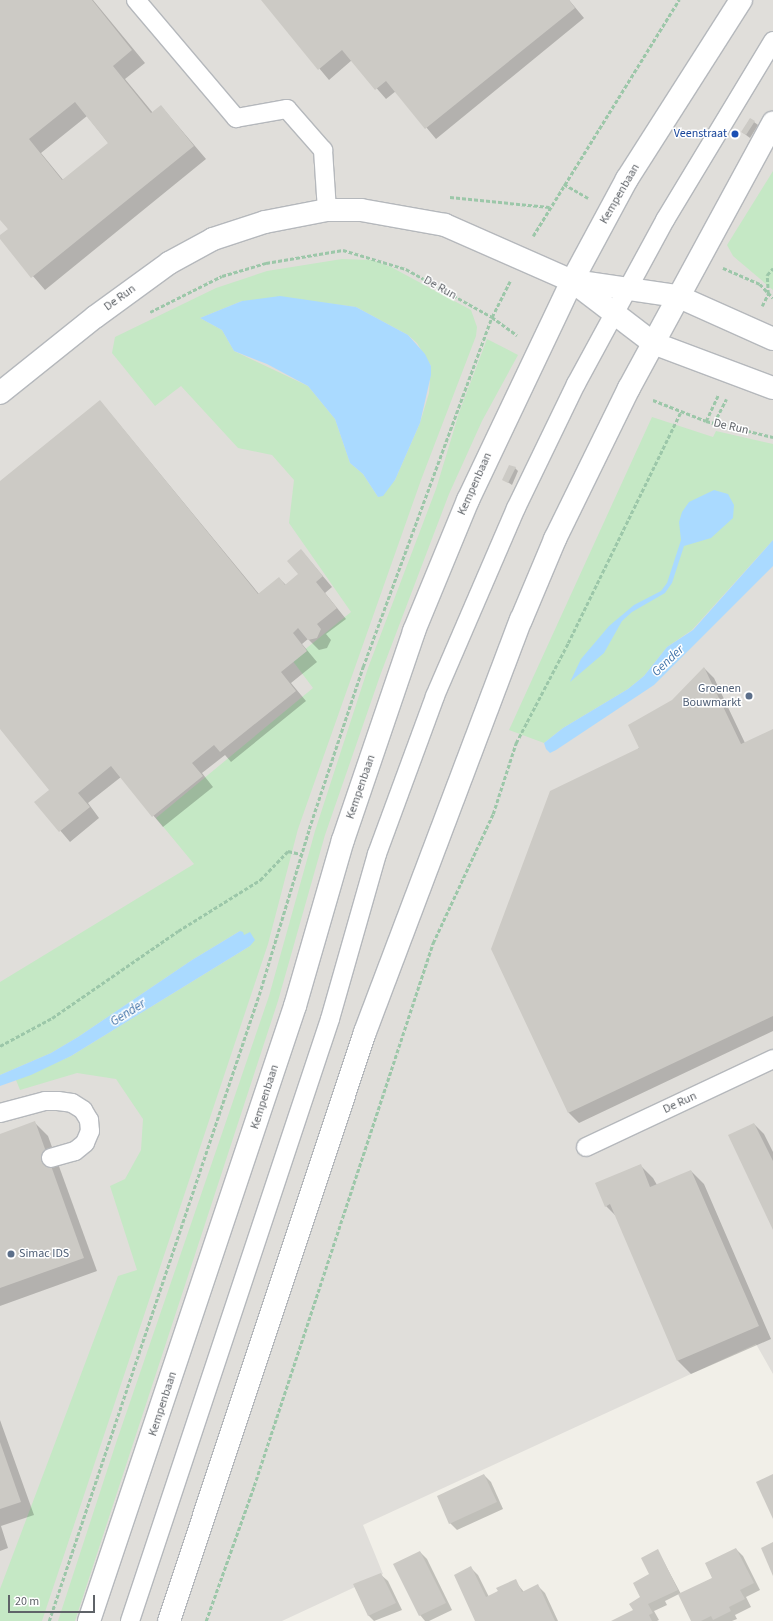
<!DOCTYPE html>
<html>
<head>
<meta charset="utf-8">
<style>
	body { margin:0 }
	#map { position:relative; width:773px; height:1621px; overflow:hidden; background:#f1efe8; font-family:"Source Sans 3",sans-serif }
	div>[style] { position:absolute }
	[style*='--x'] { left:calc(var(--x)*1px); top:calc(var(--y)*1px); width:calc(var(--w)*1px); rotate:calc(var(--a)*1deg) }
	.industrial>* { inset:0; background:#e0deda }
	.green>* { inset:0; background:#c5e8c5 }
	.water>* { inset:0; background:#aadaff }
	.shadow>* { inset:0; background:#0003 }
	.building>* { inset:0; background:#cccac5 }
	.path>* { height:2.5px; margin-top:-1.25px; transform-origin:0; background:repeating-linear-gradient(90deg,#9cc7a9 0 4px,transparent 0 6px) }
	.roads { filter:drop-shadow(1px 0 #b5b8bc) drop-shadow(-1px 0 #b5b8bc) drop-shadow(0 1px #b5b8bc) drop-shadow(0 -1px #b5b8bc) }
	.service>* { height:18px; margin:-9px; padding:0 9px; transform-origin:9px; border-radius:9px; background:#fff }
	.minor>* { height:22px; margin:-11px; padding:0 11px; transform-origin:11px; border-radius:11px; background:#fff }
	.tertiary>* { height:22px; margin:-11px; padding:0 11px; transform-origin:11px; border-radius:11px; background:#fff }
	.secondary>* { height:22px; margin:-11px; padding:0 11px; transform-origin:11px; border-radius:11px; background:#fff }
	.dots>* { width:11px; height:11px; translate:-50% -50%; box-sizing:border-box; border:2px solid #fff; border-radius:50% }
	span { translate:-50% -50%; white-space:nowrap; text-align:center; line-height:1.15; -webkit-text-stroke:3px #fff; paint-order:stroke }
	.transit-label { font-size:12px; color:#164399 }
	.right { translate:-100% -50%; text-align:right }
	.street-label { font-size:12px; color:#5f6368 }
	.service-label { font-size:12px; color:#4e5e75 }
	.left { translate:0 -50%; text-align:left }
	.water-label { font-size:13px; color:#4174aa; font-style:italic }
	.scale { position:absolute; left:8px; top:1595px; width:87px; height:18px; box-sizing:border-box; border:2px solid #5f6368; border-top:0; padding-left:5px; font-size:12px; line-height:14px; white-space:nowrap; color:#5f6368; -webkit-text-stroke:3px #fff; paint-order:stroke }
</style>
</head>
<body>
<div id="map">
	<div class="industrial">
		<div style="clip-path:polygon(0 0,773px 0,773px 1374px,756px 1344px,363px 1525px,383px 1574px,282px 1621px,0 1621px)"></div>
	</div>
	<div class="green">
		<div style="clip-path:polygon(773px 171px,773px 290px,733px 256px,727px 245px)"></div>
		<div style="clip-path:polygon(evenodd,342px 259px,372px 260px,391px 267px,471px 310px,477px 327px,476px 336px,421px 480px,298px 829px,268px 944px,42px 1621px,0 1621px,0 1589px,118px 1276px,137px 1270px,110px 1186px,125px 1179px,141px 1150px,143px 1119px,116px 1079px,77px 1073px,20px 1090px,16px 1080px,71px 1056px,250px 946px,240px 931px,192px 960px,78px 1037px,51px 1053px,0 1075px,0 982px,194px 864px,156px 818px,313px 688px,292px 660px,351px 612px,289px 523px,294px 480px,272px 455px,238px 448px,181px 386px,155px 406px,112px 353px,115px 337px,216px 288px,267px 271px,342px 259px,242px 301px,310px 301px,356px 307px,408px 335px,417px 343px,431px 366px,429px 393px,420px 423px,395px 480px,378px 497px,363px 474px,350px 463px,335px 419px,308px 386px,234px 351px,222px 330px,200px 318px,242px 301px)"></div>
		<div style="clip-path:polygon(487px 339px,518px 355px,482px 421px,449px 494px,381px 673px,325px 835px,278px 1001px,75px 1621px,58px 1621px,116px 1443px,269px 996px,315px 831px,368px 668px,436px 489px,459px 413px)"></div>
		<div style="clip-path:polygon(652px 417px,713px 437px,716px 431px,773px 444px,773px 540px,692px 630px,667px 647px,644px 676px,628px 689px,563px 728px,544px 743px,509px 730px)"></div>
	</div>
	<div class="water">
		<div style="clip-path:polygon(280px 296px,356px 307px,408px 335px,425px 354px,431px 366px,431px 375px,420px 423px,395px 480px,383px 496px,378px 497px,363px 474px,350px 463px,335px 419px,308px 386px,267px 364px,234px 351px,222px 330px,200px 318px,242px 301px)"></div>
		<div style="clip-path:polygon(714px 490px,728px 494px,734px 505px,733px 518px,711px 538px,684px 546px,672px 583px,665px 593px,632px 612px,622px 621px,604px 653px,570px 682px,581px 659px,609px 626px,634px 605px,661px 591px,667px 583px,681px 540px,679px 522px,682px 512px,689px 502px)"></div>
		<div style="clip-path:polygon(773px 540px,773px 566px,654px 685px,556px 750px,550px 753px,546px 749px,544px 743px,563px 728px,628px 689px,644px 676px,667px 647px,693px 630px)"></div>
		<div style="clip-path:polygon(240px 931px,243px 932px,244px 935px,250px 932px,255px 940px,250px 946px,71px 1056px,31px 1075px,0 1086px,0 1075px,51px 1053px,78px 1037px,192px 960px)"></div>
	</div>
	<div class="shadow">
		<div style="clip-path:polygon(evenodd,0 0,93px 0,145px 63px,125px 79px,153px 113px,161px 106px,206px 159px,45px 290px,0 238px,9px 230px,0 218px,0 0,87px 116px,109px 144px,64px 181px,41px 153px,87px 116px)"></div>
		<div style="clip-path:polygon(262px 0,569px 0,584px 18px,436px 139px,396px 91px,386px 99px,352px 60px,329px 80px)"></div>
		<div style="clip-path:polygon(750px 119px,758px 125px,750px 138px,742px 132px)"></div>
		<div style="clip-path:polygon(100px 401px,259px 594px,279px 578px,286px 585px,299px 574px,301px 550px,332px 587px,325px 593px,346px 619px,326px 634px,331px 640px,327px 648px,319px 650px,308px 639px,302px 644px,317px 662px,291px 683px,306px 701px,231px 762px,225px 755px,202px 773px,213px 787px,163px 827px,121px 777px,88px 803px,99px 818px,70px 842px,36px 802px,50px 790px,0 728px,0 482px)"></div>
		<div style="clip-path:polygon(515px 468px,518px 471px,512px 485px,503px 479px)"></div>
		<div style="clip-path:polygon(704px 668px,714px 678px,745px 743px,773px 730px,773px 1031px,579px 1123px,569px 1113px,492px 949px,673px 701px)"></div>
		<div style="clip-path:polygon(35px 1123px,48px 1136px,97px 1271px,0 1306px,0 1135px)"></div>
		<div style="clip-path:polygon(754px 1124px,764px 1134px,773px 1152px,773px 1227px)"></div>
		<div style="clip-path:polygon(640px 1165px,653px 1178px,657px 1185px,691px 1171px,704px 1184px,771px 1339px,691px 1374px,678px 1361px,617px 1217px,606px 1206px,596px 1184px)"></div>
		<div style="clip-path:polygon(0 1420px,34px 1515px,1px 1526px,8px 1548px,0 1551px)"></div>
		<div style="clip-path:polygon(484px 1475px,491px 1482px,503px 1509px,457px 1530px,450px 1523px)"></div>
		<div style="clip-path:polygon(736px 1549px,743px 1556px,760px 1590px,746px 1597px,751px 1607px,735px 1615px,737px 1619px,732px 1621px,692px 1621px,679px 1594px,665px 1601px,667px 1605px,654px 1611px,659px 1620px,657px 1621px,614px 1621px,634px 1611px,642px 1598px,658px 1551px,681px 1594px,713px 1578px)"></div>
		<div style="clip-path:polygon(420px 1552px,427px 1559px,452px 1610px,429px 1621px,425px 1621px,420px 1615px)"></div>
		<div style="clip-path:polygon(471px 1568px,478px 1575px,489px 1597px,515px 1581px,524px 1592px,538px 1586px,545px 1593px,558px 1621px,477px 1621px)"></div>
		<div style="clip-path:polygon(380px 1574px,388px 1581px,402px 1610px,374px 1621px,369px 1616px,354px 1585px)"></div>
	</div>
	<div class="building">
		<div style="clip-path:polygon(evenodd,0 0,92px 0,132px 50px,113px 66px,151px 113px,161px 105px,194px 146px,31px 278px,0 239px,0 235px,8px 229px,0 220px,0 0,75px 102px,108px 143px,62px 180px,29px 139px,75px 102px)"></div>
		<div style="clip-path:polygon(261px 0,569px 0,575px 8px,425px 129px,386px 81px,375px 90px,342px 50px,318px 70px)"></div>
		<div style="clip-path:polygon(750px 118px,755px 121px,746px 135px,741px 132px)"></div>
		<div style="clip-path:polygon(100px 400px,258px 594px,279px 577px,285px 585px,298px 574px,287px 561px,301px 549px,323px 576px,316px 582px,337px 608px,317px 624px,321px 629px,317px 638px,308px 640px,298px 628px,293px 633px,307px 651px,281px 672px,296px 691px,220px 752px,214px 745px,192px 763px,203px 776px,152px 817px,111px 766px,78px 793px,90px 807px,59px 832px,34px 802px,49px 790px,0 729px,0 481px)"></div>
		<div style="clip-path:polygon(509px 465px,516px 467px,508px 483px,502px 480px)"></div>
		<div style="clip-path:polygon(704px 667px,741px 744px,773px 729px,773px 1016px,568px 1113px,491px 949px,550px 791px,639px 748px,628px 725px,672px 700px)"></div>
		<div style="clip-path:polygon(35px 1121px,84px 1258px,0 1288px,0 1134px)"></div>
		<div style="clip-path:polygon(754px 1123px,773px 1161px,773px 1230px,728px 1135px)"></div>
		<div style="clip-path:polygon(641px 1164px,650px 1187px,691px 1170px,759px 1326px,677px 1361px,610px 1204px,605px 1207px,595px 1183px)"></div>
		<div style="clip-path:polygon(0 1442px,21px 1502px,0 1509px)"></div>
		<div style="clip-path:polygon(484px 1474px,497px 1502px,449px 1524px,437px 1496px)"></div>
		<div style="clip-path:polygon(773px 1474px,773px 1519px,756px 1482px)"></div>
		<div style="clip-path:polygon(773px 1542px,773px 1576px,761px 1548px)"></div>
		<div style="clip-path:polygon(736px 1548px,754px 1583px,740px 1590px,745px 1599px,729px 1607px,731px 1611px,713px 1620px,711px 1616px,701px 1621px,691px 1621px,678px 1594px,712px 1578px,705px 1563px)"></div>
		<div style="clip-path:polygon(658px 1549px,678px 1590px,648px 1604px,653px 1613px,649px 1615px,652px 1621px,611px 1621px,633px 1610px,629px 1604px,640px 1597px,633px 1583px,649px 1574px,641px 1558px)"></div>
		<div style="clip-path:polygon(420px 1551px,446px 1603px,419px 1616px,393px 1564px)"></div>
		<div style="clip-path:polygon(471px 1566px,486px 1597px,498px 1591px,496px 1588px,516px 1579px,522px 1592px,538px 1584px,555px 1621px,475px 1621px,454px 1575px)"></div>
		<div style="clip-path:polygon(381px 1573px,396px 1603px,368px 1616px,353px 1584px)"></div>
	</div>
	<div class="path">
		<div style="--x:564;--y:184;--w:28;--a:30"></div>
		<div style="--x:450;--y:197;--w:100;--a:5.8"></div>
		<div style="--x:533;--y:236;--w:278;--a:-58.3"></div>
		<div style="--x:723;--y:268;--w:40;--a:23.4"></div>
		<div style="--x:760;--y:284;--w:19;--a:47"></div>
		<div style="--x:768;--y:294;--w:19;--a:-93"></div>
		<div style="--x:767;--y:275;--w:9;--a:-49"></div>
		<div style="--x:762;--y:306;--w:13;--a:-63"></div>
		<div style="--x:150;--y:312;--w:80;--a:-26.6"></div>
		<div style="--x:222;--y:276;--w:46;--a:-16.5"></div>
		<div style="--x:266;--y:263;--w:78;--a:-9.6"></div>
		<div style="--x:343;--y:250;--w:66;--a:16.8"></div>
		<div style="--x:406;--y:269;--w:98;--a:29.2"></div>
		<div style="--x:492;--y:317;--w:31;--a:36"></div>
		<div style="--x:653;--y:400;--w:57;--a:21.6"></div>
		<div style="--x:706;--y:421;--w:69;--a:13.4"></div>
		<div style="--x:706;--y:421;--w:29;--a:-65"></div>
		<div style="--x:714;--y:423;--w:27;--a:-63"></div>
		<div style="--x:0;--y:1046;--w:59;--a:-28.3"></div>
		<div style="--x:52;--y:1018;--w:153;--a:-34.6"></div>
		<div style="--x:178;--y:931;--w:97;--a:-31.9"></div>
		<div style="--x:260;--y:880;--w:40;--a:-46"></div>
		<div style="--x:288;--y:851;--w:13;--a:13"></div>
		<div style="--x:49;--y:1621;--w:660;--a:-71.46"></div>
		<div style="--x:259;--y:995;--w:173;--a:-73.2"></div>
		<div style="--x:309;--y:829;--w:171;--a:-71.6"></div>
		<div style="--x:363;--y:667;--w:373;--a:-69.8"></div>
		<div style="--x:492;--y:317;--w:40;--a:-63.4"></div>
		<div style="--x:206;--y:1621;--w:143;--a:-70.4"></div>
		<div style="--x:254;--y:1486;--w:572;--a:-71.76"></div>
		<div style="--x:433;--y:943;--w:142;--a:-65.1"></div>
		<div style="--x:493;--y:814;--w:75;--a:-72.1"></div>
		<div style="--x:516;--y:743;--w:113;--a:-62.5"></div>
		<div style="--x:568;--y:643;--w:256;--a:-64"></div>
	</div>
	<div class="roads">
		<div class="service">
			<div style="--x:136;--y:0;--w:155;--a:49.7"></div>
			<div style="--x:236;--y:118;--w:52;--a:-10"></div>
			<div style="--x:287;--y:109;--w:55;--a:48.7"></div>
			<div style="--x:323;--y:150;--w:60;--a:86.2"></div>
			<div style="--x:0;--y:1113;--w:47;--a:-14.9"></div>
			<div style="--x:45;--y:1101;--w:13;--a:0"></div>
			<div style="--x:58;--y:1101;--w:14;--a:8"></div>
			<div style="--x:72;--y:1103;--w:13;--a:32"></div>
			<div style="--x:83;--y:1110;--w:12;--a:59"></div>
			<div style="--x:89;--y:1120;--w:11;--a:85"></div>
			<div style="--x:90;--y:1131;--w:13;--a:113"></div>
			<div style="--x:85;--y:1143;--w:13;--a:141"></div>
			<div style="--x:75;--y:1151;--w:25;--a:164"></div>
			<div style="--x:586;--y:1147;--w:207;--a:-25.2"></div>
			<div style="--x:130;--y:1621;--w:634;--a:-71.62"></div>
			<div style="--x:330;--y:1019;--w:172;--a:-74.1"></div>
			<div style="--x:377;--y:854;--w:168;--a:-69.8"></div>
			<div style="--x:435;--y:696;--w:205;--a:-66.7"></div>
			<div style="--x:516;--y:508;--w:138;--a:-64.2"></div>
			<div style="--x:576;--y:384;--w:187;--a:-61.5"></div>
			<div style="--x:665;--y:220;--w:209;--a:-58.9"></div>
		</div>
		<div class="minor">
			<div style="--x:677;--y:296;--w:105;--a:24.1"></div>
			<div style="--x:653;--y:343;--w:128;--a:20.6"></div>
		</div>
		<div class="tertiary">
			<div style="--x:574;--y:281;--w:104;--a:8.3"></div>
			<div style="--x:0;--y:393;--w:122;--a:-38.7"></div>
			<div style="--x:95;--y:317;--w:92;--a:-36.1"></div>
			<div style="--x:169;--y:263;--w:50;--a:-28.6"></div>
			<div style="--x:213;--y:239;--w:55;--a:-18.1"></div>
			<div style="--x:265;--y:222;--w:63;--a:-11"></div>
			<div style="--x:327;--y:210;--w:34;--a:0"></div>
			<div style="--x:361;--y:210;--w:85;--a:10.1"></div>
			<div style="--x:445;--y:225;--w:139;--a:23.8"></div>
			<div style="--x:572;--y:281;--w:102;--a:37.4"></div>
		</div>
		<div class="secondary">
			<div style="--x:89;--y:1621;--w:649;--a:-71.48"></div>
			<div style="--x:295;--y:1006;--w:173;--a:-73.9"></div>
			<div style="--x:343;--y:840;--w:221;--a:-71.2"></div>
			<div style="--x:414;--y:631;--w:142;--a:-67.6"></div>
			<div style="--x:468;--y:500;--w:242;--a:-64.6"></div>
			<div style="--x:572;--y:281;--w:116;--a:-61.7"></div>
			<div style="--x:627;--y:179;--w:212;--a:-57.5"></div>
			<div style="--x:169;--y:1621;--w:621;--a:-71.59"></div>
			<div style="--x:365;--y:1032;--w:441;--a:-69.3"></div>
			<div style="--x:521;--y:620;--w:88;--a:-67.2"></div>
			<div style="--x:555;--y:539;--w:168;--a:-63.9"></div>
			<div style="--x:629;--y:388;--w:302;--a:-61.5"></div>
		</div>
	</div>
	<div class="dots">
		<div style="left:735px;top:134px;background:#1a4fb4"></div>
		<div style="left:749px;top:696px;background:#5c6f8a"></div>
		<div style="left:11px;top:1254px;background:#5c6f8a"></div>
	</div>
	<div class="transit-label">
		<span class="right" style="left:727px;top:134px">Veenstraat</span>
	</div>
	<div class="street-label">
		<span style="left:620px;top:194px;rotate:-60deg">Kempenbaan</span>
		<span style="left:440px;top:288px;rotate:29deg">De Run</span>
		<span style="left:120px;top:298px;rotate:-36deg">De Run</span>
		<span style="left:731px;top:427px;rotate:13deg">De Run</span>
		<span style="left:475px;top:484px;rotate:-66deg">Kempenbaan</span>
		<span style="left:361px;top:787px;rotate:-71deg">Kempenbaan</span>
		<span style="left:265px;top:1097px;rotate:-72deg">Kempenbaan</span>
		<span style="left:680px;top:1103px;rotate:-25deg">De Run</span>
		<span style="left:163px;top:1404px;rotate:-72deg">Kempenbaan</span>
	</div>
	<div class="service-label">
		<span class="right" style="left:741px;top:696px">Groenen<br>Bouwmarkt</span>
		<span class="left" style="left:19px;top:1254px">Simac IDS</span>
	</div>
	<div class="water-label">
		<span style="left:668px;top:661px;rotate:-43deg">Gender</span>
		<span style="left:128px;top:1013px;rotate:-32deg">Gender</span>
	</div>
	<div class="scale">20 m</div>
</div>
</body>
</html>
